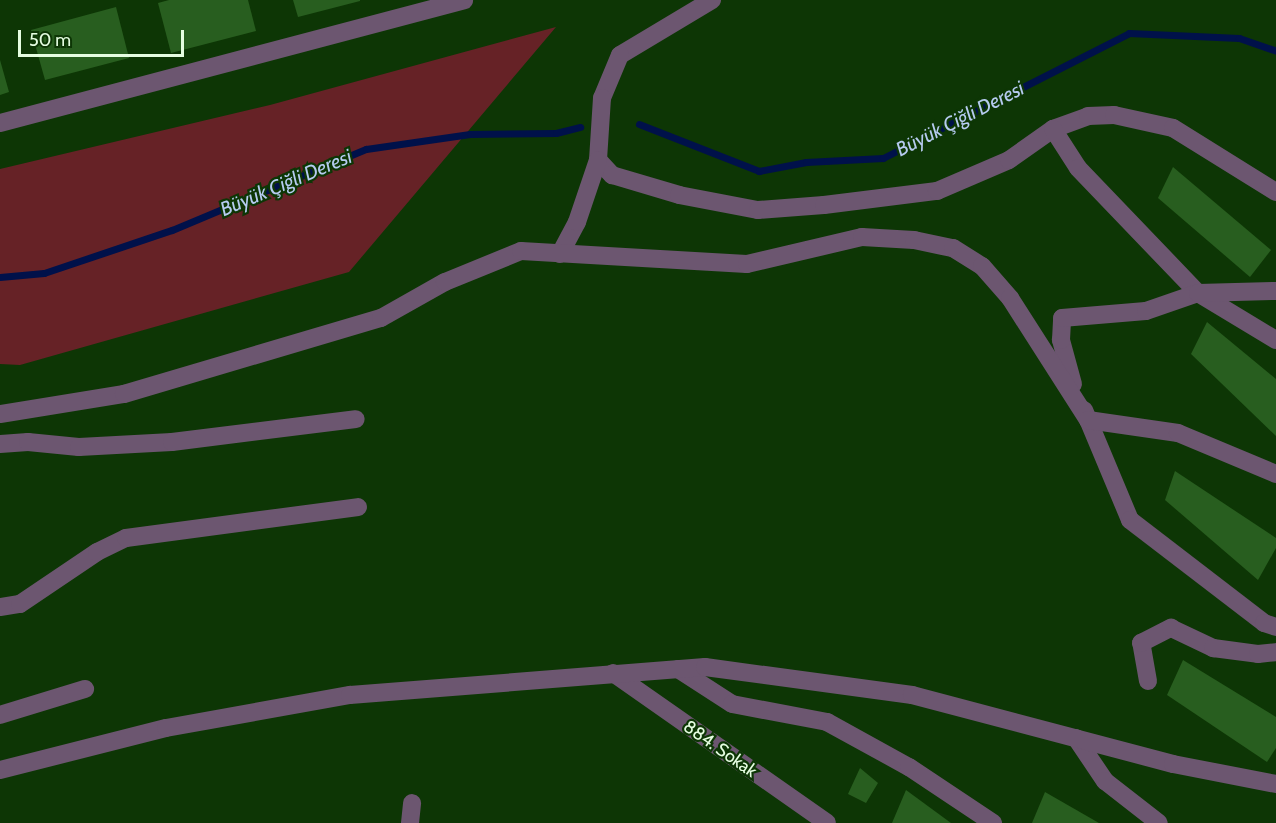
<!DOCTYPE html>
<html>
<head>
<meta charset="utf-8">
<style>
	body { margin:0 }
	#map { position:relative; width:1276px; height:823px; overflow:hidden; background:#0d3605; font-family:Cabin,sans-serif }
	div>[style] { position:absolute }
	[style*='--x'] { left:calc(var(--x)*1px); top:calc(var(--y)*1px); width:calc(var(--w)*1px); rotate:calc(var(--a)*1deg) }
	.green>* { inset:0; background:#662226 }
	.stream>* { height:7px; margin:-3.5px; padding:0 3.5px; transform-origin:3.5px; border-radius:3.5px; background:#00114a }
	.building>* { inset:0; background:#285e1f }
	.minor>* { height:18px; margin:-9px; padding:0 9px; transform-origin:9px; border-radius:9px; background:#6c5670 }
	span { translate:-50% -50%; white-space:nowrap; text-align:center; line-height:1.15; -webkit-text-stroke:4.5px #0d3605; paint-order:stroke }
	.street-label { font-size:18px; color:#e5fde1 }
	.water-label { font-size:20px; color:#b6cbf0; font-style:italic }
	.scale { position:absolute; left:18px; top:30px; width:166px; height:27px; box-sizing:border-box; border:3px solid #e5fde1; border-top:0; padding-left:8px; font-size:18px; line-height:21px; white-space:nowrap; color:#e5fde1; -webkit-text-stroke:4px #0d3605; paint-order:stroke }
</style>
</head>
<body>
<div id="map">
	<div class="green">
		<div style="clip-path:polygon(556px 27px,349px 272px,20px 365px,0 364px,0 169px,270px 105px)"></div>
	</div>
	<div class="stream">
		<div style="--x:639;--y:124;--w:129;--a:21.4"></div>
		<div style="--x:759;--y:171;--w:48;--a:-10.8"></div>
		<div style="--x:806;--y:162;--w:77;--a:-3"></div>
		<div style="--x:883;--y:158;--w:276;--a:-26.9"></div>
		<div style="--x:1129;--y:33;--w:110;--a:2.6"></div>
		<div style="--x:1239;--y:38;--w:39;--a:19"></div>
		<div style="--x:0;--y:277;--w:44;--a:-5.2"></div>
		<div style="--x:44;--y:273;--w:135;--a:-18.6"></div>
		<div style="--x:172;--y:230;--w:210;--a:-22.7"></div>
		<div style="--x:366;--y:149;--w:105;--a:-8.2"></div>
		<div style="--x:470;--y:134;--w:86;--a:-0.7"></div>
		<div style="--x:556;--y:133;--w:25;--a:-14"></div>
	</div>
	<div class="building">
		<div style="clip-path:polygon(169px 0,248px 0,256px 31px,171px 53px,158px 3px)"></div>
		<div style="clip-path:polygon(293px 0,360px 0,360px 1px,298px 17px)"></div>
		<div style="clip-path:polygon(116px 7px,129px 58px,45px 80px,31px 30px)"></div>
		<div style="clip-path:polygon(0 60px,9px 92px,0 95px)"></div>
		<div style="clip-path:polygon(1173px 167px,1271px 250px,1250px 277px,1158px 198px)"></div>
		<div style="clip-path:polygon(1207px 322px,1276px 379px,1276px 436px,1191px 354px)"></div>
		<div style="clip-path:polygon(1175px 471px,1276px 538px,1276px 548px,1258px 580px,1165px 500px)"></div>
		<div style="clip-path:polygon(1183px 660px,1276px 717px,1276px 748px,1267px 762px,1167px 695px)"></div>
		<div style="clip-path:polygon(860px 768px,878px 783px,866px 803px,848px 794px)"></div>
		<div style="clip-path:polygon(906px 790px,951px 823px,892px 823px)"></div>
		<div style="clip-path:polygon(1045px 792px,1099px 823px,1032px 823px)"></div>
	</div>
	<div class="minor">
		<div style="--x:712;--y:0;--w:107;--a:149.1"></div>
		<div style="--x:620;--y:55;--w:47;--a:112.7"></div>
		<div style="--x:602;--y:98;--w:62;--a:93.7"></div>
		<div style="--x:598;--y:160;--w:21;--a:47"></div>
		<div style="--x:612;--y:175;--w:70;--a:16.6"></div>
		<div style="--x:679;--y:195;--w:80;--a:10.8"></div>
		<div style="--x:758;--y:210;--w:66;--a:-4.3"></div>
		<div style="--x:824;--y:205;--w:114;--a:-7.1"></div>
		<div style="--x:937;--y:191;--w:78;--a:-23.3"></div>
		<div style="--x:1009;--y:160;--w:54;--a:-35.2"></div>
		<div style="--x:1053;--y:129;--w:37;--a:-20"></div>
		<div style="--x:1088;--y:116;--w:26;--a:-2"></div>
		<div style="--x:1114;--y:115;--w:60;--a:12.4"></div>
		<div style="--x:1173;--y:128;--w:121;--a:31.9"></div>
		<div style="--x:0;--y:123;--w:480;--a:-14.8"></div>
		<div style="--x:1053;--y:129;--w:46;--a:57.3"></div>
		<div style="--x:1078;--y:168;--w:173;--a:46.2"></div>
		<div style="--x:1198;--y:293;--w:91;--a:31.1"></div>
		<div style="--x:560;--y:254;--w:36;--a:-62"></div>
		<div style="--x:577;--y:222;--w:65;--a:-71.3"></div>
		<div style="--x:1073;--y:384;--w:46;--a:-105.3"></div>
		<div style="--x:1061;--y:340;--w:22;--a:-87"></div>
		<div style="--x:1062;--y:318;--w:84;--a:-4.8"></div>
		<div style="--x:1146;--y:311;--w:55;--a:-19.1"></div>
		<div style="--x:1198;--y:293;--w:78;--a:-1.5"></div>
		<div style="--x:1084;--y:410;--w:119;--a:67.3"></div>
		<div style="--x:1130;--y:520;--w:169;--a:37.5"></div>
		<div style="--x:1264;--y:623;--w:13;--a:18"></div>
		<div style="--x:0;--y:414;--w:126;--a:-9.2"></div>
		<div style="--x:124;--y:394;--w:268;--a:-16.5"></div>
		<div style="--x:381;--y:318;--w:73;--a:-29.4"></div>
		<div style="--x:445;--y:282;--w:82;--a:-22.2"></div>
		<div style="--x:521;--y:251;--w:226;--a:3.3"></div>
		<div style="--x:747;--y:264;--w:118;--a:-13.2"></div>
		<div style="--x:862;--y:237;--w:52;--a:3.3"></div>
		<div style="--x:914;--y:240;--w:40;--a:12"></div>
		<div style="--x:953;--y:248;--w:34;--a:32"></div>
		<div style="--x:982;--y:266;--w:43;--a:48.8"></div>
		<div style="--x:1010;--y:298;--w:145;--a:57.4"></div>
		<div style="--x:1088;--y:420;--w:91;--a:8.2"></div>
		<div style="--x:1178;--y:433;--w:106;--a:22.7"></div>
		<div style="--x:0;--y:444;--w:28;--a:-4"></div>
		<div style="--x:28;--y:442;--w:51;--a:5.6"></div>
		<div style="--x:79;--y:447;--w:93;--a:-3.1"></div>
		<div style="--x:172;--y:442;--w:185;--a:-7.1"></div>
		<div style="--x:0;--y:607;--w:20;--a:-9"></div>
		<div style="--x:20;--y:604;--w:93;--a:-34"></div>
		<div style="--x:97;--y:552;--w:32;--a:-26"></div>
		<div style="--x:126;--y:538;--w:234;--a:-7.6"></div>
		<div style="--x:678;--y:669;--w:64;--a:32.9"></div>
		<div style="--x:732;--y:704;--w:97;--a:10.7"></div>
		<div style="--x:827;--y:722;--w:94;--a:28.8"></div>
		<div style="--x:909;--y:767;--w:101;--a:33.7"></div>
		<div style="--x:613;--y:673;--w:261;--a:35"></div>
		<div style="--x:1148;--y:681;--w:39;--a:-100"></div>
		<div style="--x:1141;--y:643;--w:34;--a:-27"></div>
		<div style="--x:1171;--y:628;--w:47;--a:25.5"></div>
		<div style="--x:1213;--y:648;--w:45;--a:7.6"></div>
		<div style="--x:1258;--y:654;--w:18;--a:-6"></div>
		<div style="--x:0;--y:715;--w:89;--a:-17"></div>
		<div style="--x:1076;--y:738;--w:52;--a:56"></div>
		<div style="--x:1105;--y:781;--w:68;--a:37.9"></div>
		<div style="--x:0;--y:770;--w:171;--a:-14.2"></div>
		<div style="--x:166;--y:728;--w:187;--a:-10.2"></div>
		<div style="--x:350;--y:695;--w:356;--a:-4.5"></div>
		<div style="--x:705;--y:667;--w:209;--a:7.7"></div>
		<div style="--x:912;--y:695;--w:270;--a:14.8"></div>
		<div style="--x:1173;--y:764;--w:105;--a:11"></div>
		<div style="--x:410;--y:823;--w:20;--a:-84"></div>
	</div>
	<div class="street-label">
		<span style="left:720px;top:749px;rotate:35deg">884. Sokak</span>
	</div>
	<div class="water-label">
		<span style="left:960px;top:119px;rotate:-27deg">Büyük Çiğli Deresi</span>
		<span style="left:286px;top:183px;rotate:-23deg">Büyük Çiğli Deresi</span>
	</div>
	<div class="scale">50 m</div>
</div>
</body>
</html>
